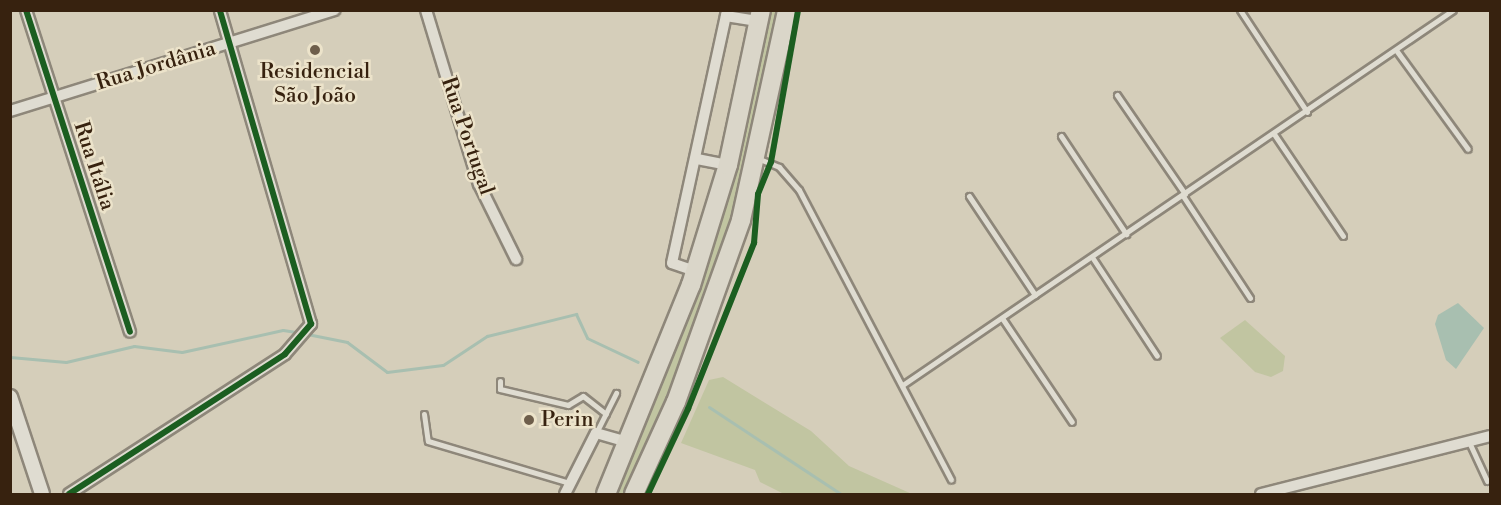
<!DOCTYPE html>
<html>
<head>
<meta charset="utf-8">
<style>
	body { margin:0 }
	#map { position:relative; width:1501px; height:505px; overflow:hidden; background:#d5ceba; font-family:"Libre Bodoni",serif }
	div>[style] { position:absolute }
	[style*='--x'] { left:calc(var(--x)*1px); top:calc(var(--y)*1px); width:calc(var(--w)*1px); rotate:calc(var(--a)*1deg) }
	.green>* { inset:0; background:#c1c5a1 }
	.water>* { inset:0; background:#a8bfb0 }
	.stream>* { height:3px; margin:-1.5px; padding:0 1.5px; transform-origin:1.5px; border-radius:1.5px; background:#a8bfb0 }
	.roads { filter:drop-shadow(2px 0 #8e877a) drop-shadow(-2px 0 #8e877a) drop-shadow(0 2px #8e877a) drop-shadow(0 -2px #8e877a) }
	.service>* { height:5px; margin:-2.5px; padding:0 2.5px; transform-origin:2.5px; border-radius:2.5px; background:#dfdcd1 }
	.minor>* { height:10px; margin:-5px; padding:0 5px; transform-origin:5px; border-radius:5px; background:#dfdcd1 }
	.tertiary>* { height:14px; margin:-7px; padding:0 7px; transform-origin:7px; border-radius:7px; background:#dfdcd1 }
	.trunk>* { height:18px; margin:-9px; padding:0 9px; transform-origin:9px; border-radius:9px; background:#dad6c9 }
	.cycleway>* { height:6px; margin:-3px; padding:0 3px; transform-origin:3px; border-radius:3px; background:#1b5e20 }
	.dots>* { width:16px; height:16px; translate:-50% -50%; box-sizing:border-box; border:3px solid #ece3ca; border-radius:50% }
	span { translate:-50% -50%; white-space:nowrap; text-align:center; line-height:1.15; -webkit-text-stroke:5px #ece3ca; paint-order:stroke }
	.street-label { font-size:21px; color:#37220f }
	.poi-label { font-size:21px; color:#37220f }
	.left { translate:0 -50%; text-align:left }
	.frame { position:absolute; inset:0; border:12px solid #37220f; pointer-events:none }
</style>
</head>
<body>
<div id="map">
	<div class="green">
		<div style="clip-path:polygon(766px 11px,777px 11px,724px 247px,657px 428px,626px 494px,611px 494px,700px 279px)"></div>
		<div style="clip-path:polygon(1245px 320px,1285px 356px,1283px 371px,1271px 377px,1255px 372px,1220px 338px)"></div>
		<div style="clip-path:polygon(723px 377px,811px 431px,849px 466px,912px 494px,784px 494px,760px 482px,755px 470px,681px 443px,709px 380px)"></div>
	</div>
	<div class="water">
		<div style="clip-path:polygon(1458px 303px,1484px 328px,1456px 369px,1446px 360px,1435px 324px,1438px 315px)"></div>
	</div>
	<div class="stream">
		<div style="--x:307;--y:334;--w:41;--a:11.3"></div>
		<div style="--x:347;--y:342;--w:50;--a:36.9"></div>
		<div style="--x:387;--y:372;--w:56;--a:-7.1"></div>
		<div style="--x:443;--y:365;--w:53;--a:-33.4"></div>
		<div style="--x:487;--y:336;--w:92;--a:-13.9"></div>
		<div style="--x:576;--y:314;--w:26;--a:65"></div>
		<div style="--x:587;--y:338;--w:56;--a:25.2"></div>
		<div style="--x:10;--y:357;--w:56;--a:5.1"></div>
		<div style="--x:66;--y:362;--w:70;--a:-13.2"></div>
		<div style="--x:134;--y:346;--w:48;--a:7.1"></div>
		<div style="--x:182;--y:352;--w:103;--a:-12.3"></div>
		<div style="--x:283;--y:330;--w:18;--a:9"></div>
		<div style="--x:709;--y:407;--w:158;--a:33.4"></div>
	</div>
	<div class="roads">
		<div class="service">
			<div style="--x:1240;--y:10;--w:122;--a:56.7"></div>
			<div style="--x:1396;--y:50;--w:122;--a:54"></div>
			<div style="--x:1117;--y:95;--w:120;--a:55.5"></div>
			<div style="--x:1274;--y:134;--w:123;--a:55.9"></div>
			<div style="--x:1061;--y:136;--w:118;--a:56.4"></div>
			<div style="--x:757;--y:158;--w:24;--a:22"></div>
			<div style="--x:779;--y:167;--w:30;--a:49"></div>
			<div style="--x:799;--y:190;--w:327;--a:62.3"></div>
			<div style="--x:969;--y:196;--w:119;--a:56.3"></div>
			<div style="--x:1183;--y:196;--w:122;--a:56.7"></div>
			<div style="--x:1092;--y:257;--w:118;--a:56.7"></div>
			<div style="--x:1002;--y:318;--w:125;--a:56.1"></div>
			<div style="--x:500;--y:381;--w:8;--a:90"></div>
			<div style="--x:500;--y:389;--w:70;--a:13.2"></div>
			<div style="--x:568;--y:405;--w:17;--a:-31"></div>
			<div style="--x:583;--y:396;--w:29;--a:38"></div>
			<div style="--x:904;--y:384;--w:664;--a:-34.26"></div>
			<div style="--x:424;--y:414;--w:27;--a:82"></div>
			<div style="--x:428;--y:441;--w:148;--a:16.5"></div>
			<div style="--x:596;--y:433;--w:45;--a:-63.4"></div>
			<div style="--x:1469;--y:442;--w:43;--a:65.2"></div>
		</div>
		<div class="minor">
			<div style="--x:26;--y:10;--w:338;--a:72.1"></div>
			<div style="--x:426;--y:10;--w:182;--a:73.1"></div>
			<div style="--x:479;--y:184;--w:84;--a:63.7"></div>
			<div style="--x:726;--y:16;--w:33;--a:9"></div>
			<div style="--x:10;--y:111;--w:340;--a:-17.3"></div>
			<div style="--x:697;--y:159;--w:32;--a:11"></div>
			<div style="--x:695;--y:271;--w:24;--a:-161"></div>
			<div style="--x:672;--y:263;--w:259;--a:-77.7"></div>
			<div style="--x:69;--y:494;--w:257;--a:-32.9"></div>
			<div style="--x:285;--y:354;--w:40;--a:-49"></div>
			<div style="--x:311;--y:324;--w:327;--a:-106.2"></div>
			<div style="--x:565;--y:494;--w:68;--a:-63.1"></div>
			<div style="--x:596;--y:433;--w:35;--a:16"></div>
			<div style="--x:1261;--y:494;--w:236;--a:-14.2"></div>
		</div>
		<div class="tertiary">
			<div style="--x:10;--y:397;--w:102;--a:71.7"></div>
		</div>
		<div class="trunk">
			<div style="--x:606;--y:494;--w:226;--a:-67.9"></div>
			<div style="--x:691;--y:285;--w:126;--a:-72.9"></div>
			<div style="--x:728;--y:165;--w:158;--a:-78"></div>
			<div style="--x:634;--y:494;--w:101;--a:-65.5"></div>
			<div style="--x:676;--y:402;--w:193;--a:-70.3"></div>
			<div style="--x:741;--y:220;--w:215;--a:-77.6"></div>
		</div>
	</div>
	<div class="cycleway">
		<div style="--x:26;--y:10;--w:338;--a:72.1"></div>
		<div style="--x:69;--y:494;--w:257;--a:-32.9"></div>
		<div style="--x:285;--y:354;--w:40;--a:-49"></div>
		<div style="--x:311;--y:324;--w:327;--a:-106.2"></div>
		<div style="--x:648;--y:494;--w:94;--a:-64.8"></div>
		<div style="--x:688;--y:409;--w:179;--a:-68.3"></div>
		<div style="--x:754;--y:243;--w:49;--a:-85.3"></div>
		<div style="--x:758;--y:194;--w:35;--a:-68"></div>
		<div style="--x:771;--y:162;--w:154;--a:-79.9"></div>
	</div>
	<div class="dots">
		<div style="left:315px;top:50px;background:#6e5e4b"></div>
		<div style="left:529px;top:420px;background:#6e5e4b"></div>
	</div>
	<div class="street-label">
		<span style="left:156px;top:66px;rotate:-17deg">Rua Jordânia</span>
		<span style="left:467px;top:136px;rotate:71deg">Rua Portugal</span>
		<span style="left:94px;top:166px;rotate:72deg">Rua Itália</span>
	</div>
	<div class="poi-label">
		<span style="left:315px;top:84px">Residencial<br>São João</span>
		<span class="left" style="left:541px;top:420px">Perin</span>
	</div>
	<div class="frame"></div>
</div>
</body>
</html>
